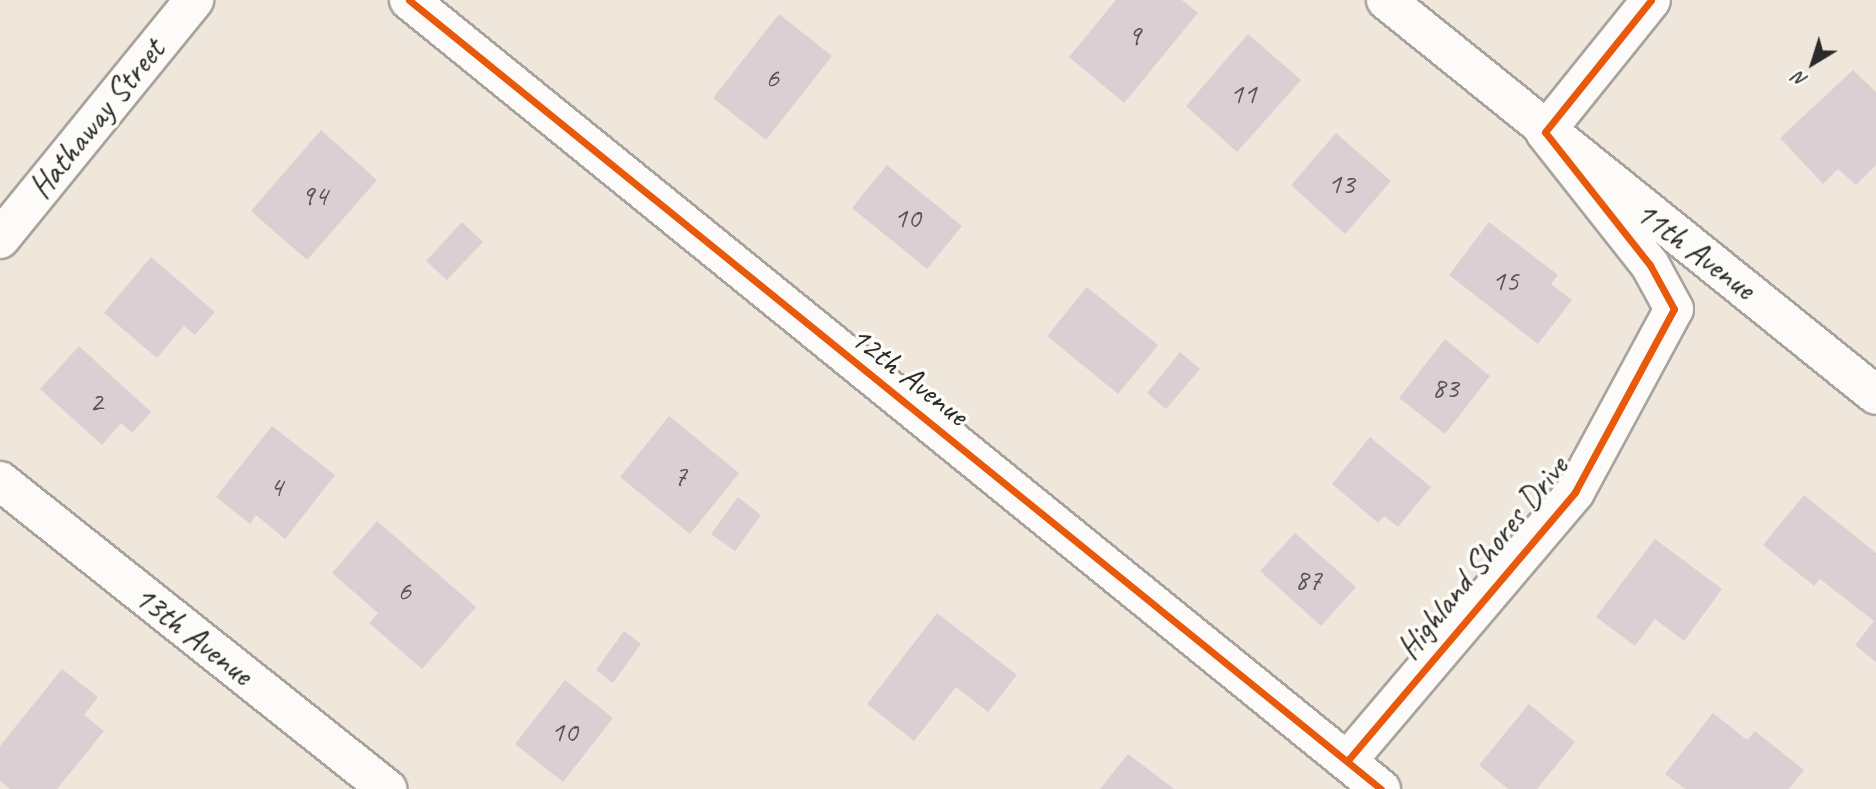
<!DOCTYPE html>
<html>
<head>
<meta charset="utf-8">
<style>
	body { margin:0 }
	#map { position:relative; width:1876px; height:789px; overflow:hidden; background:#efe7dc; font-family:Caveat,sans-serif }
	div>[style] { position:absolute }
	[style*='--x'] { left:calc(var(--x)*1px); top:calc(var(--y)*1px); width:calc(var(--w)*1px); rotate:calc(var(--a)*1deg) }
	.building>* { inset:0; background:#dccfd3 }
	.roads { filter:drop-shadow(2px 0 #a8a39d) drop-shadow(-2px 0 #a8a39d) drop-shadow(0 2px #a8a39d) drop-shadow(0 -2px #a8a39d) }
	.minor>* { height:38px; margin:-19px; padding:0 19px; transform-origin:19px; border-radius:19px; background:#fdfbfa }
	.cycleway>* { height:7px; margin:-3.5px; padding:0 3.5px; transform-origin:3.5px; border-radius:3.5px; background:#e8590c }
	span { translate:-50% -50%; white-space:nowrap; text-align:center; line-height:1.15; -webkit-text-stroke:7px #fdfcf7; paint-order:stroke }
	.number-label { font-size:30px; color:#575455 }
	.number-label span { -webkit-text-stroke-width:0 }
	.street-label { font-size:33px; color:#2b2b2b }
	.north { position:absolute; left:1778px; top:28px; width:70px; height:70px; -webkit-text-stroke:5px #fdfcf7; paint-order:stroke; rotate:218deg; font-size:19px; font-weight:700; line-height:28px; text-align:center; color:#2b2b2b }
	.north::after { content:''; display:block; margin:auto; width:24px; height:32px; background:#2b2b2b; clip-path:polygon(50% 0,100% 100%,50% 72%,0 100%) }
</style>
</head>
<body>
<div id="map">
	<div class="building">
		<div style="clip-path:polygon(1116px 0,1182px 0,1198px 13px,1124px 103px,1069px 57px)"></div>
		<div style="clip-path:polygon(779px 14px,832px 56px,766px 140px,713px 98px)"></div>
		<div style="clip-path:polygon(1248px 34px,1301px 80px,1237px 152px,1186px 106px)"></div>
		<div style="clip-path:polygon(1853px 70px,1876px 92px,1876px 165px,1856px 185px,1838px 169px,1823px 184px,1780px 138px)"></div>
		<div style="clip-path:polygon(321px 130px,377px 180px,307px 260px,251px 211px)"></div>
		<div style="clip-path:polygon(1336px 133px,1391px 181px,1345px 234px,1291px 185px)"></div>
		<div style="clip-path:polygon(887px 165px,962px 226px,927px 269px,852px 208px)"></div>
		<div style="clip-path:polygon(462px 222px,483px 242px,447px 280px,426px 261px)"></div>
		<div style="clip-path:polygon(1489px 222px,1558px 275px,1551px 284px,1572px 300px,1538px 344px,1449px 275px)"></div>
		<div style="clip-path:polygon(151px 257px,215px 312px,195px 335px,184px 326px,157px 358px,104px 313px)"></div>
		<div style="clip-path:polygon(1087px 287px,1158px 345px,1118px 394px,1047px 336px)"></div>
		<div style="clip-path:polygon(1445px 339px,1490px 376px,1445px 434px,1399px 398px)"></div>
		<div style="clip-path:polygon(79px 346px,151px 412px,132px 433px,121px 423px,102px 445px,40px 389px)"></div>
		<div style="clip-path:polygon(1180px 352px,1200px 369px,1166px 409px,1147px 393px)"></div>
		<div style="clip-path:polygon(669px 416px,739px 473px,690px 534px,620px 477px)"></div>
		<div style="clip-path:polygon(272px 426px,335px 475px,285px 539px,256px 515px,250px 524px,216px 497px)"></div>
		<div style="clip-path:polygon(1370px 437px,1431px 487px,1398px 527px,1384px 516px,1378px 523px,1332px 484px)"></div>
		<div style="clip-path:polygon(1804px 495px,1876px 553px,1876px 662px,1855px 645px,1874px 621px,1820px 579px,1814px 586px,1763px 545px)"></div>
		<div style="clip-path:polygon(738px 497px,761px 515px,735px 551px,711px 534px)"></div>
		<div style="clip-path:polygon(377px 521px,476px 607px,422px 669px,369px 623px,378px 613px,332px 573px)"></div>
		<div style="clip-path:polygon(1295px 533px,1356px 587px,1321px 626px,1260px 571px)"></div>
		<div style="clip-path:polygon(1655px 539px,1722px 589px,1684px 641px,1655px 619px,1635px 646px,1596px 617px)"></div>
		<div style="clip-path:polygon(937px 613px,1017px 675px,988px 712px,956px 687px,914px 741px,867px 704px)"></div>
		<div style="clip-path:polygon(624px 631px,641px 644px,613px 683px,596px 670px)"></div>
		<div style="clip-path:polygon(62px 669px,98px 697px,84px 715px,104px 731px,57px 789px,10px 789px,0 781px,0 746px)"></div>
		<div style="clip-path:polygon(565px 680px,613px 718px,563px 782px,515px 744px)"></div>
		<div style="clip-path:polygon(1529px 704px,1575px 742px,1537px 789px,1508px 789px,1479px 765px)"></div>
		<div style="clip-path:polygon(1713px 713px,1747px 740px,1755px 731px,1804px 770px,1789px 789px,1685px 789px,1665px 774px)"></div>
		<div style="clip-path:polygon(1128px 754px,1174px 789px,1100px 789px)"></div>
	</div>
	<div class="roads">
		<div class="minor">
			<div style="--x:409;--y:0;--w:1252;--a:39.07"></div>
			<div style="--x:1386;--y:0;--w:629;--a:38.87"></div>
			<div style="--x:0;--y:239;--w:308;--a:-50.9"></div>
			<div style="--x:0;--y:481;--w:495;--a:38.5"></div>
			<div style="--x:1348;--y:760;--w:351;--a:-49.7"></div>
			<div style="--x:1575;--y:492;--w:208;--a:-61.6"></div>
			<div style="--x:1674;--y:309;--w:50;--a:-118.6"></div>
			<div style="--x:1650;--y:265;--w:169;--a:-128.3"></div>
			<div style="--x:1545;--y:132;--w:169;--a:-51.2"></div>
		</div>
	</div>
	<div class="cycleway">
		<div style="--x:409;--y:0;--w:1252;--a:39.07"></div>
		<div style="--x:1348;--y:760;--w:351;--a:-49.7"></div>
		<div style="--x:1575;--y:492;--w:208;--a:-61.6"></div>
		<div style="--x:1674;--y:309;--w:50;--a:-118.6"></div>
		<div style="--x:1650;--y:265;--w:169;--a:-128.3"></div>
		<div style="--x:1545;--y:132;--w:169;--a:-51.2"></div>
	</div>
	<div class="number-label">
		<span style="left:1134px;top:35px">9</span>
		<span style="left:772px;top:77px">6</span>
		<span style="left:1243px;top:93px">11</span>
		<span style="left:1341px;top:183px">13</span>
		<span style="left:314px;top:195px">94</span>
		<span style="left:907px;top:217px">10</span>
		<span style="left:1505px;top:280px">15</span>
		<span style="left:1445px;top:387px">83</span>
		<span style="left:96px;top:401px">2</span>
		<span style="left:680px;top:475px">7</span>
		<span style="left:276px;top:486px">4</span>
		<span style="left:1308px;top:579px">87</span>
		<span style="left:404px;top:590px">6</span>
		<span style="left:564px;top:731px">10</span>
	</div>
	<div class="street-label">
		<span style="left:97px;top:119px;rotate:-51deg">Hathaway Street</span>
		<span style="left:1695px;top:251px;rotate:37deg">11th Avenue</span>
		<span style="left:909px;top:376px;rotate:38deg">12th Avenue</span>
		<span style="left:1483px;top:558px;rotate:-51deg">Highland Shores Drive</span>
		<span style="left:193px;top:636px;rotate:38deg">13th Avenue</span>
	</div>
	<div class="north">N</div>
</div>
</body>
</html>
